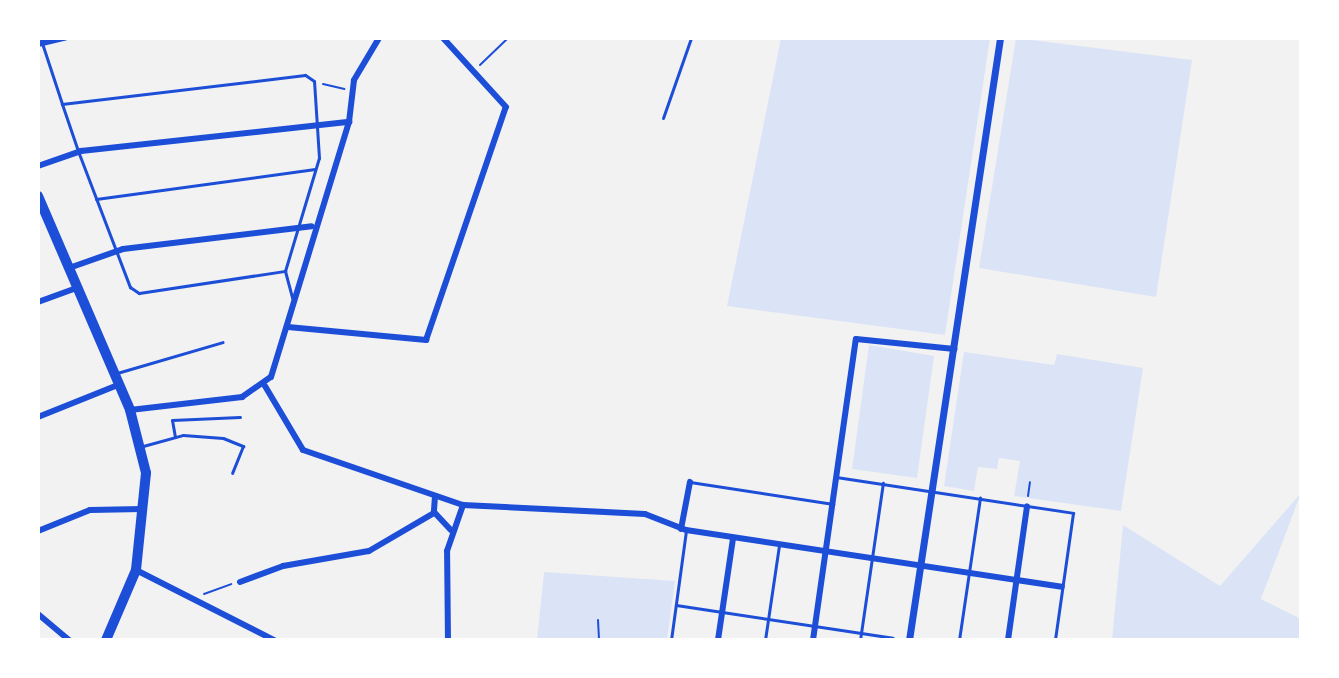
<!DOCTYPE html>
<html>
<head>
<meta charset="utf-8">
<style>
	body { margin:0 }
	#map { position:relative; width:1339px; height:678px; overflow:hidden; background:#f2f2f2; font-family:Manrope,sans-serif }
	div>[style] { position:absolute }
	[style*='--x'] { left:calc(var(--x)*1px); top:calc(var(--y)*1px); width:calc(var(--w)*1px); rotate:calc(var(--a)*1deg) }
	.green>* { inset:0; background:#dbe4f7 }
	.path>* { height:2px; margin:-1px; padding:0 1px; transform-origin:1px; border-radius:1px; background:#1d4ed8 }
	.service>* { height:3px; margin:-1.5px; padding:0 1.5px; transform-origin:1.5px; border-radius:1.5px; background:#1d4ed8 }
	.minor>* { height:6px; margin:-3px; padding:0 3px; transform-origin:3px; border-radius:3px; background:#1d4ed8 }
	.tertiary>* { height:7px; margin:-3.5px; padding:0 3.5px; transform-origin:3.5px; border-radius:3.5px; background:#1d4ed8 }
	.trunk>* { height:10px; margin:-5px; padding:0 5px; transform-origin:5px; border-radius:5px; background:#1d4ed8 }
	span { translate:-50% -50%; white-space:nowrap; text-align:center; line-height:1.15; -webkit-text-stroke:6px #fff; paint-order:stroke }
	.frame { position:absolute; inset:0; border:40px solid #fff; pointer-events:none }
</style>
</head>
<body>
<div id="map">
	<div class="green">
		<div style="clip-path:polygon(781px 38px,990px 38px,945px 335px,727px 306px)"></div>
		<div style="clip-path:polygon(1016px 38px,1192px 60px,1156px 297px,979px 268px)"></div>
		<div style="clip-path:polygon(869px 345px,934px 356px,917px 478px,852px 469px)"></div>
		<div style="clip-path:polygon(964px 352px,1054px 365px,1057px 354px,1143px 368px,1121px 511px,1014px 496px,1020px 461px,999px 458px,997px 469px,978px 467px,974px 491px,944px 486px)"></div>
		<div style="clip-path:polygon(1301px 493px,1261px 599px,1301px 619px,1301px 640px,1112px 640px,1123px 525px,1220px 586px)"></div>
		<div style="clip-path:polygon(544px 572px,675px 581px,667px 640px,537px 640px)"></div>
	</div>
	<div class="path">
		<div style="--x:480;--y:65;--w:39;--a:-44"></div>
		<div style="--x:323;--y:84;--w:22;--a:13"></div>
		<div style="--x:1028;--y:496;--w:14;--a:-82"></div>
		<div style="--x:204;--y:594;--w:29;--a:-20"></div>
		<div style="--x:598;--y:620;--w:20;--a:87"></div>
	</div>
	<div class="service">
		<div style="--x:41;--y:38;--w:5;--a:79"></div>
		<div style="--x:42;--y:43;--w:64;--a:71.8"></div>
		<div style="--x:62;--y:104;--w:50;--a:71.2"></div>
		<div style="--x:78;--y:151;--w:146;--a:69.1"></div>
		<div style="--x:130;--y:287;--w:11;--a:34"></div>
		<div style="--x:139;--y:293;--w:148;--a:-8.6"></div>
		<div style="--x:285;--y:271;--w:118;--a:-73.3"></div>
		<div style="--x:319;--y:158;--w:77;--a:-93.7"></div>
		<div style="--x:314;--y:81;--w:11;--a:-146"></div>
		<div style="--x:305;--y:75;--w:245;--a:173.2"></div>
		<div style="--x:663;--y:118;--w:85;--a:-70.7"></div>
		<div style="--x:96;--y:199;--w:221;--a:-7.8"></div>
		<div style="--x:285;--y:271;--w:28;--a:75"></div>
		<div style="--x:117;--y:373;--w:110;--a:-16.3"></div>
		<div style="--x:175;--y:437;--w:17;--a:-100"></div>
		<div style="--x:172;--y:420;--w:68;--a:-2.5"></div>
		<div style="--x:143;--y:446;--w:41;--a:-15.4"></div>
		<div style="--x:183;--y:435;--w:40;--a:4.3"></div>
		<div style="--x:223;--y:438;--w:22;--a:22"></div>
		<div style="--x:243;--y:446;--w:29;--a:112"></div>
		<div style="--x:836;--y:477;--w:240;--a:8.6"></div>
		<div style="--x:1073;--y:513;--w:128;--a:98.1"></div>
		<div style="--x:690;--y:482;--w:145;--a:8.7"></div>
		<div style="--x:676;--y:605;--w:219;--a:8.6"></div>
		<div style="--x:671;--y:640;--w:111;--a:-82.2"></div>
		<div style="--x:765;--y:640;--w:96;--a:-81.6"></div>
		<div style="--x:860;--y:640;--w:159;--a:-81.7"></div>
		<div style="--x:959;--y:640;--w:144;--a:-81.6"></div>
	</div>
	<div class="minor">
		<div style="--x:38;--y:44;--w:28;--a:-13"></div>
		<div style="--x:38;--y:166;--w:46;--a:-19.2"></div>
		<div style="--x:81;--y:151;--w:270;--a:-6.2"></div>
		<div style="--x:69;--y:268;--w:57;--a:-19.4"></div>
		<div style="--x:123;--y:249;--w:190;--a:-6.9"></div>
		<div style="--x:38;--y:302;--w:38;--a:-20"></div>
		<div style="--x:288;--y:327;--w:139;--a:5.4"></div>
		<div style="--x:426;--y:340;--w:246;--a:-71.1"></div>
		<div style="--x:506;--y:107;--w:93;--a:-132.4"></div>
		<div style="--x:265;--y:386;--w:74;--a:59.3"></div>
		<div style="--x:303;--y:450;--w:169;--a:19"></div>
		<div style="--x:463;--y:505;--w:182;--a:2.8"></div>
		<div style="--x:645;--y:514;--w:44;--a:21.3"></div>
		<div style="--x:686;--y:530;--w:380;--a:8.6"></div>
		<div style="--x:130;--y:410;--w:113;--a:-6.6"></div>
		<div style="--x:242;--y:397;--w:35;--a:-35"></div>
		<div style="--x:271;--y:377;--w:267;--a:-73"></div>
		<div style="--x:349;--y:122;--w:42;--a:-83.2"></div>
		<div style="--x:354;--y:80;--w:49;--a:-59.2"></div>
		<div style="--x:38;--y:417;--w:86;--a:-21.8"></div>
		<div style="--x:435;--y:496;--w:16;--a:94"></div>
		<div style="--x:434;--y:512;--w:25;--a:47"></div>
		<div style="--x:681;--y:529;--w:48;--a:-79.2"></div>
		<div style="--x:38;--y:531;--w:56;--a:-22"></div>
		<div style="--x:90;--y:510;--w:52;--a:-1.1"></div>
		<div style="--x:136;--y:570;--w:155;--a:26.9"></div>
		<div style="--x:240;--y:582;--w:46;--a:-20.4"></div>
		<div style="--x:283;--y:566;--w:87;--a:-9.9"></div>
		<div style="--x:369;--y:551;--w:75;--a:-30.3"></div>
		<div style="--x:38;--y:614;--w:40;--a:40"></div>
		<div style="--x:448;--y:640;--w:89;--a:-90.6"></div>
		<div style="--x:447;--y:551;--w:49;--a:-70.8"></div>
		<div style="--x:718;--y:640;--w:102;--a:-81.6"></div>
		<div style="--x:813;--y:640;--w:304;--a:-81.9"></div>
		<div style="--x:856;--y:339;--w:99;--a:5.8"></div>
		<div style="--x:1008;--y:640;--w:135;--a:-81.9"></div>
	</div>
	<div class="tertiary">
		<div style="--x:909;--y:640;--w:609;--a:-81.4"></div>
	</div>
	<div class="trunk">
		<div style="--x:38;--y:196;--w:233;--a:66.7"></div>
		<div style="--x:130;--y:410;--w:65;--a:75.7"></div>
		<div style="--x:146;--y:473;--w:98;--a:95.9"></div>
		<div style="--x:136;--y:570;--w:76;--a:113.2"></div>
	</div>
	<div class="frame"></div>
</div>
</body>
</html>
